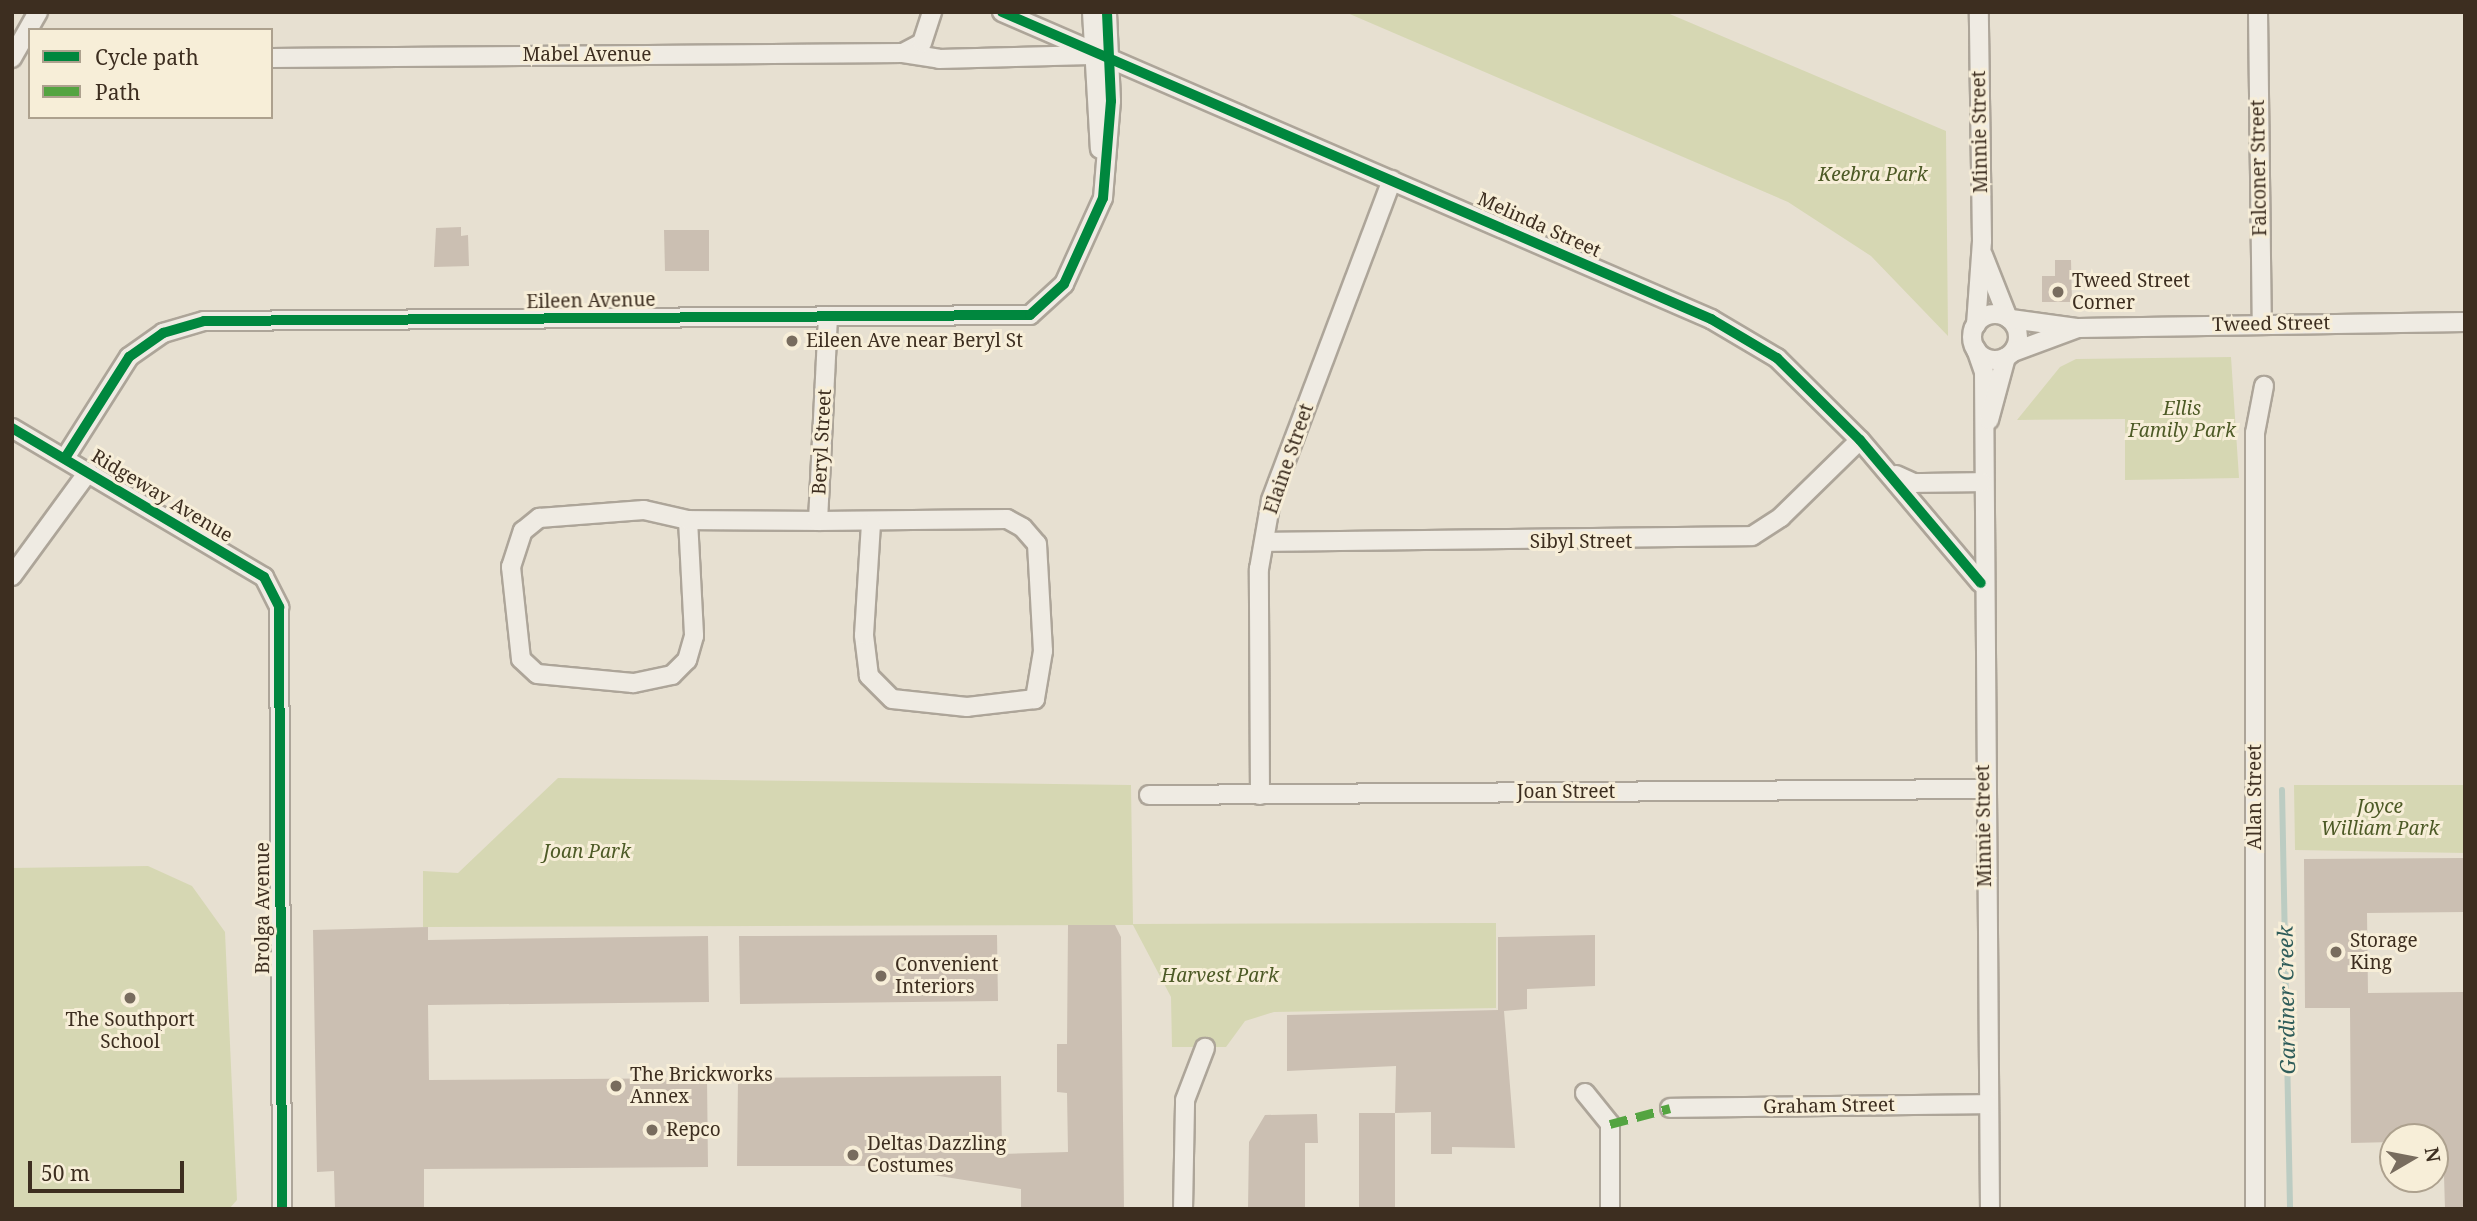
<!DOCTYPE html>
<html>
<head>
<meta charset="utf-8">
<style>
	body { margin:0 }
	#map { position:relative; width:2477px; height:1221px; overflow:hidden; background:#e7e0d1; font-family:"Noto Serif",serif }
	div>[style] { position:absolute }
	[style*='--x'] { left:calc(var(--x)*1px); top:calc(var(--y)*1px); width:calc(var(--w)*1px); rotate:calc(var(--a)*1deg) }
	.green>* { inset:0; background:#d6d7b3 }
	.stream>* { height:6px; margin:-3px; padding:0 3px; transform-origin:3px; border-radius:3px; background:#bcccc2 }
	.building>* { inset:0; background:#cbbfb2 }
	.roads { filter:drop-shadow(2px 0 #ada599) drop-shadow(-2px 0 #ada599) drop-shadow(0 2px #ada599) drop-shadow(0 -2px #ada599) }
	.minor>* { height:18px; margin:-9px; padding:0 9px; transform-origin:9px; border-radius:9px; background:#efebe3 }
	.minor>.ring { margin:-9px; padding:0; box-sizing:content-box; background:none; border:18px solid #efebe3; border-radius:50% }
	.quiet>* { height:9px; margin-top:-4.5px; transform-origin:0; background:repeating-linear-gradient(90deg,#54a441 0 18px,transparent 0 27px) }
	.cycleway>* { height:10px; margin:-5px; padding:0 5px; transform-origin:5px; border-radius:5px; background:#00873e }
	.dots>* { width:19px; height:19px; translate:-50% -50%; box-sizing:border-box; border:4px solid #f7eed8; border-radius:50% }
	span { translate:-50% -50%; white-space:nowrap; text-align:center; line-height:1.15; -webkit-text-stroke:6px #f7eed8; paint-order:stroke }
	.street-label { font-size:19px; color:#3d2e20 }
	.park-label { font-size:19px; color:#4d5a26; font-style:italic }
	.poi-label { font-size:19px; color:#3d2e20 }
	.left { translate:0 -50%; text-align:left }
	.water-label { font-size:21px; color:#2f5d5a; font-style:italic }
	.frame { position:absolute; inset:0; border:14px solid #3d2e20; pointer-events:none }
	.legend { position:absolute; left:28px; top:28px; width:245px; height:91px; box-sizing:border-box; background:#f7eed8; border:2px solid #ada18e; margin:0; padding:9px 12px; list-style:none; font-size:21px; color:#3d2e20 }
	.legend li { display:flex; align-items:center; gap:14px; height:35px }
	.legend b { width:35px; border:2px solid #ada18e }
	.north { position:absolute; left:2379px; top:1123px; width:70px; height:70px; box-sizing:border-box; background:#f7eed8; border:2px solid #ada18e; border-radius:50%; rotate:80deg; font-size:19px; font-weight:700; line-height:28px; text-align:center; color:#3d2e20 }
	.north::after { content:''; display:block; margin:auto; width:24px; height:32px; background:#786c5e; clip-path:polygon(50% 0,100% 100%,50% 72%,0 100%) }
	.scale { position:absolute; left:28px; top:1161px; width:156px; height:32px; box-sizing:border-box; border:4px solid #3d2e20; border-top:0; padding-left:9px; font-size:21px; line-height:24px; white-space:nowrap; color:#3d2e20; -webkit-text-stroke:5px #f7eed8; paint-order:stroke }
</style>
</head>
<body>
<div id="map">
	<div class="green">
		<div style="clip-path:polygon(1345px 12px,1665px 12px,1946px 131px,1948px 336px,1871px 256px,1788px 202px)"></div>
		<div style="clip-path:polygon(2231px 357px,2239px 478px,2125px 480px,2125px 419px,2017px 420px,2060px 367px,2076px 359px)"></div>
		<div style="clip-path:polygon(558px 778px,1131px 785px,1133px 924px,1496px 923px,1496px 1008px,1274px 1012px,1245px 1021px,1226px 1047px,1172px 1047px,1171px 997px,1133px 925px,423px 927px,423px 871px,458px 873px)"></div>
		<div style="clip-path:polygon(2294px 785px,2465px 785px,2465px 853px,2295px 850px)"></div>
		<div style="clip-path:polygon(148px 866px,192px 886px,225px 932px,237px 1200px,229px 1209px,12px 1209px,12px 868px)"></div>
	</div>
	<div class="stream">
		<div style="--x:2282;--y:790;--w:419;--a:88.9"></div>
	</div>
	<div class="building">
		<div style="clip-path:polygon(461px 227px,461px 236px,468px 235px,469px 266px,434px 267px,436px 228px)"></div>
		<div style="clip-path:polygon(664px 230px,709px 230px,709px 271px,665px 271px)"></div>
		<div style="clip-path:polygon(2055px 260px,2071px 260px,2072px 302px,2042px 302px,2042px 276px,2055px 276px)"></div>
		<div style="clip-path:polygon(2465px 858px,2465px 912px,2367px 913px,2368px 993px,2465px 992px,2465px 1199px,2462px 1209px,2445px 1209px,2443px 1142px,2393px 1137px,2393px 1142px,2351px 1143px,2350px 1008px,2305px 1008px,2304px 859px)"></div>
		<div style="clip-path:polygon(1068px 925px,1115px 925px,1121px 937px,1124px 1209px,1021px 1209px,1021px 1189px,876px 1166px,737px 1166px,738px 1078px,1001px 1076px,1002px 1154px,1068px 1152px,1067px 1093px,1057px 1092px,1057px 1044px,1067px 1044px)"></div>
		<div style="clip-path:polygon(428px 927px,428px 940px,708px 936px,709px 1002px,428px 1005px,429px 1080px,707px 1078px,708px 1167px,424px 1169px,424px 1209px,335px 1209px,334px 1171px,317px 1172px,313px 930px)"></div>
		<div style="clip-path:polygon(997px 935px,998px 1001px,740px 1004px,739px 936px)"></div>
		<div style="clip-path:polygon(1595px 935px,1595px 986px,1527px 989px,1527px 1009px,1504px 1011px,1515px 1148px,1452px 1147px,1452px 1154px,1431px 1154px,1431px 1112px,1395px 1113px,1396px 1066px,1287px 1071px,1287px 1015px,1498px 1010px,1498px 937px)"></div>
		<div style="clip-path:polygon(1359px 1113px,1395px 1113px,1395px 1209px,1359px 1209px)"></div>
		<div style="clip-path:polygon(1317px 1114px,1318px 1143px,1305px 1143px,1305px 1209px,1248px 1209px,1249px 1142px,1265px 1115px)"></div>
	</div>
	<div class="roads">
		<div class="minor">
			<div style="--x:1002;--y:12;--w:773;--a:23.41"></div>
			<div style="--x:1711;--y:319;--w:77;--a:30.6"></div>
			<div style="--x:1777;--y:358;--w:117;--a:44.7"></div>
			<div style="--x:1860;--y:440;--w:187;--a:49.8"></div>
			<div style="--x:1092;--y:12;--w:137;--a:86.7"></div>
			<div style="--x:2258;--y:12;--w:312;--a:89.3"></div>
			<div style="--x:903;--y:53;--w:36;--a:9"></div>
			<div style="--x:939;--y:59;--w:152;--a:-1.5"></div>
			<div style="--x:12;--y:58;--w:53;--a:-60.5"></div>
			<div style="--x:271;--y:58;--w:632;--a:-0.45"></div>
			<div style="--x:903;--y:53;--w:21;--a:-28"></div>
			<div style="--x:922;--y:43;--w:33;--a:-72"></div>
			<div style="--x:1983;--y:255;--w:68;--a:68.4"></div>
			<div class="ring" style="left:1972px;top:314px;width:28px;height:28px"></div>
			<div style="--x:2011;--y:319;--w:68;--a:7.7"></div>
			<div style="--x:2078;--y:328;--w:387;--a:-0.9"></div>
			<div style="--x:1976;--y:325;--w:84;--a:-85.9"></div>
			<div style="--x:1982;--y:241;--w:229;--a:-90.8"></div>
			<div style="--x:1976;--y:349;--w:24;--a:71"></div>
			<div style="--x:1984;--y:372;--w:837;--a:89.59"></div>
			<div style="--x:2013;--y:352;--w:69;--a:-20.3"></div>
			<div style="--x:1989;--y:420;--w:65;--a:-74.9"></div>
			<div style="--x:12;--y:428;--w:293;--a:30.6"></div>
			<div style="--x:264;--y:577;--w:34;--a:63"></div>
			<div style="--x:279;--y:607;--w:602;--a:89.71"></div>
			<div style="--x:65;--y:458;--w:120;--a:-57.6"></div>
			<div style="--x:129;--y:357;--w:42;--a:-35.2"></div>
			<div style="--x:163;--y:333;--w:43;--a:-16.3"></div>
			<div style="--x:204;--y:321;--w:826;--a:-0.42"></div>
			<div style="--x:1030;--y:315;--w:46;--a:-42.4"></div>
			<div style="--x:1064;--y:284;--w:94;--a:-65.6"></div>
			<div style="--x:1103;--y:198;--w:97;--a:-85.3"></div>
			<div style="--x:1111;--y:101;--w:89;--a:-92.6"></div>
			<div style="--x:1896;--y:475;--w:20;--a:24"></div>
			<div style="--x:1914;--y:483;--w:68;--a:-0.8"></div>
			<div style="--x:688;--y:520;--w:116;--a:87"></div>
			<div style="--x:694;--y:636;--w:25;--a:106"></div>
			<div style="--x:687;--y:660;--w:21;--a:135"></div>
			<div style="--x:672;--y:675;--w:40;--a:168"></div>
			<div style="--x:633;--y:683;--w:96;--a:-174.6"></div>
			<div style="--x:537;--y:674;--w:22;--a:-137"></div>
			<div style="--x:521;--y:659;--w:93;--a:-96.2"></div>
			<div style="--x:511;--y:567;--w:38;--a:-72"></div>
			<div style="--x:523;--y:531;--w:21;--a:-39"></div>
			<div style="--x:539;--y:518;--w:105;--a:-4.4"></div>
			<div style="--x:644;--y:510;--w:45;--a:12.8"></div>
			<div style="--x:688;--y:520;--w:130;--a:0.4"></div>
			<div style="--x:818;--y:521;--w:205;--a:-87.2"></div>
			<div style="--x:818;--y:521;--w:189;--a:-0.6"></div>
			<div style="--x:1007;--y:519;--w:18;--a:29"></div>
			<div style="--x:1023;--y:528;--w:21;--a:49"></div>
			<div style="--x:1037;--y:544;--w:107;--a:86.8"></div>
			<div style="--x:1043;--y:651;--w:49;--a:99.5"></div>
			<div style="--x:1035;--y:699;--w:68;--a:173.3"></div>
			<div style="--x:967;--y:707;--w:75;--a:-173.9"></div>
			<div style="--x:892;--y:699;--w:33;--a:-135"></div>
			<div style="--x:869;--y:676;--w:41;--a:-97"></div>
			<div style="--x:864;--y:635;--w:112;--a:-86.4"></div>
			<div style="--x:1265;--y:542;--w:487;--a:-0.7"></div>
			<div style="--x:1752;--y:536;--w:35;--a:-33"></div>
			<div style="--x:1781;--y:517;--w:110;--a:-44.3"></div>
			<div style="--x:12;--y:576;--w:129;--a:-53.8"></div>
			<div style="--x:1149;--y:795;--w:834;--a:-0.41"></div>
			<div style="--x:1260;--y:795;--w:226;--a:-90.3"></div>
			<div style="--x:1259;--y:569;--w:70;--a:-80.1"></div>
			<div style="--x:1271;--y:500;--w:342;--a:-69.3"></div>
			<div style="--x:1585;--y:1093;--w:40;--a:51"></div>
			<div style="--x:1610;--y:1124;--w:85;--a:90"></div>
			<div style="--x:1670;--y:1108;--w:319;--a:-0.7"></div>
			<div style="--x:1183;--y:1209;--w:109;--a:-88.9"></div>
			<div style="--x:1185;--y:1100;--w:56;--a:-69"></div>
			<div style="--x:2255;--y:1209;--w:776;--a:-90"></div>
			<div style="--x:2255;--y:433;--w:48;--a:-79.2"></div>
		</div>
	</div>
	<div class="quiet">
		<div style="--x:1610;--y:1124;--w:62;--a:-14.9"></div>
	</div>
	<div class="cycleway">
		<div style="--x:1002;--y:12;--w:773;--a:23.41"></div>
		<div style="--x:1711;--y:319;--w:77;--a:30.6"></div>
		<div style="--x:1777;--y:358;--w:117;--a:44.7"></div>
		<div style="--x:1860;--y:440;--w:187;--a:49.8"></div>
		<div style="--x:12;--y:428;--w:293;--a:30.6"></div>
		<div style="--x:264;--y:577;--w:34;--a:63"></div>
		<div style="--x:279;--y:607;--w:602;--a:89.71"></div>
		<div style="--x:65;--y:458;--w:120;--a:-57.6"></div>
		<div style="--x:129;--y:357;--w:42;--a:-35.2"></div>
		<div style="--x:163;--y:333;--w:43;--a:-16.3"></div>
		<div style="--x:204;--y:321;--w:826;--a:-0.42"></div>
		<div style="--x:1030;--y:315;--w:46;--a:-42.4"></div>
		<div style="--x:1064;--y:284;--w:94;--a:-65.6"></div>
		<div style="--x:1103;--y:198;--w:97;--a:-85.3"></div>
		<div style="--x:1111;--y:101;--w:89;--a:-92.6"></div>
	</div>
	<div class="dots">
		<div style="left:2058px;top:292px;background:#786c5e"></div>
		<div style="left:792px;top:341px;background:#786c5e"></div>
		<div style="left:2336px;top:952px;background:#786c5e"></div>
		<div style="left:881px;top:976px;background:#786c5e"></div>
		<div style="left:130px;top:998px;background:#786c5e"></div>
		<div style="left:616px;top:1086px;background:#786c5e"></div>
		<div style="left:652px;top:1130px;background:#786c5e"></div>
		<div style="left:853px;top:1155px;background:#786c5e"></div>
	</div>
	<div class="street-label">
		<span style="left:587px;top:55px">Mabel Avenue</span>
		<span style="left:1980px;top:132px;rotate:-91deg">Minnie Street</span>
		<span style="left:2259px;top:168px;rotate:-91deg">Falconer Street</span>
		<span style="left:1539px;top:225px;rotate:24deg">Melinda Street</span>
		<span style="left:591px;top:301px;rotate:-1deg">Eileen Avenue</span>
		<span style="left:2271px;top:324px;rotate:-1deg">Tweed Street</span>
		<span style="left:822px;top:442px;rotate:-87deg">Beryl Street</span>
		<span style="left:1289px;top:459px;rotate:-71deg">Elaine Street</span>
		<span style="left:162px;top:496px;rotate:31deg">Ridgeway Avenue</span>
		<span style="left:1581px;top:542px">Sibyl Street</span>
		<span style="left:1566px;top:792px">Joan Street</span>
		<span style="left:2255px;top:797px;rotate:-90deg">Allan Street</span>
		<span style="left:1984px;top:826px;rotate:-91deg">Minnie Street</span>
		<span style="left:263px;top:908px;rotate:-90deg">Brolga Avenue</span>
		<span style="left:1829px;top:1106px;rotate:-1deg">Graham Street</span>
	</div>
	<div class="park-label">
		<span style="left:1873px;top:175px">Keebra Park</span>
		<span style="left:2182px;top:420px">Ellis<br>Family Park</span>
		<span style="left:2380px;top:818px">Joyce<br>William Park</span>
		<span style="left:587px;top:852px">Joan Park</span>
		<span style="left:1220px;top:976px">Harvest Park</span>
	</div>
	<div class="poi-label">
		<span class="left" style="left:2072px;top:292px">Tweed Street<br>Corner</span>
		<span class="left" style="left:806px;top:341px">Eileen Ave near Beryl St</span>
		<span class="left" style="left:2350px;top:952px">Storage<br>King</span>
		<span class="left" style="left:895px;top:976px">Convenient<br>Interiors</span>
		<span style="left:130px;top:1031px">The Southport<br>School</span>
		<span class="left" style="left:630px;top:1086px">The Brickworks<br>Annex</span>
		<span class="left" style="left:666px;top:1130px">Repco</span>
		<span class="left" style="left:867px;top:1155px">Deltas Dazzling<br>Costumes</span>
	</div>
	<div class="water-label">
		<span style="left:2286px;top:1000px;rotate:-91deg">Gardiner Creek</span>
	</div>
	<div class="frame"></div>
	<ul class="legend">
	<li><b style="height:9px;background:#00873e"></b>Cycle path</li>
	<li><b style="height:9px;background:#54a441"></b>Path</li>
	</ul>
	<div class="north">N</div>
	<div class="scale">50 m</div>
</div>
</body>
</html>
